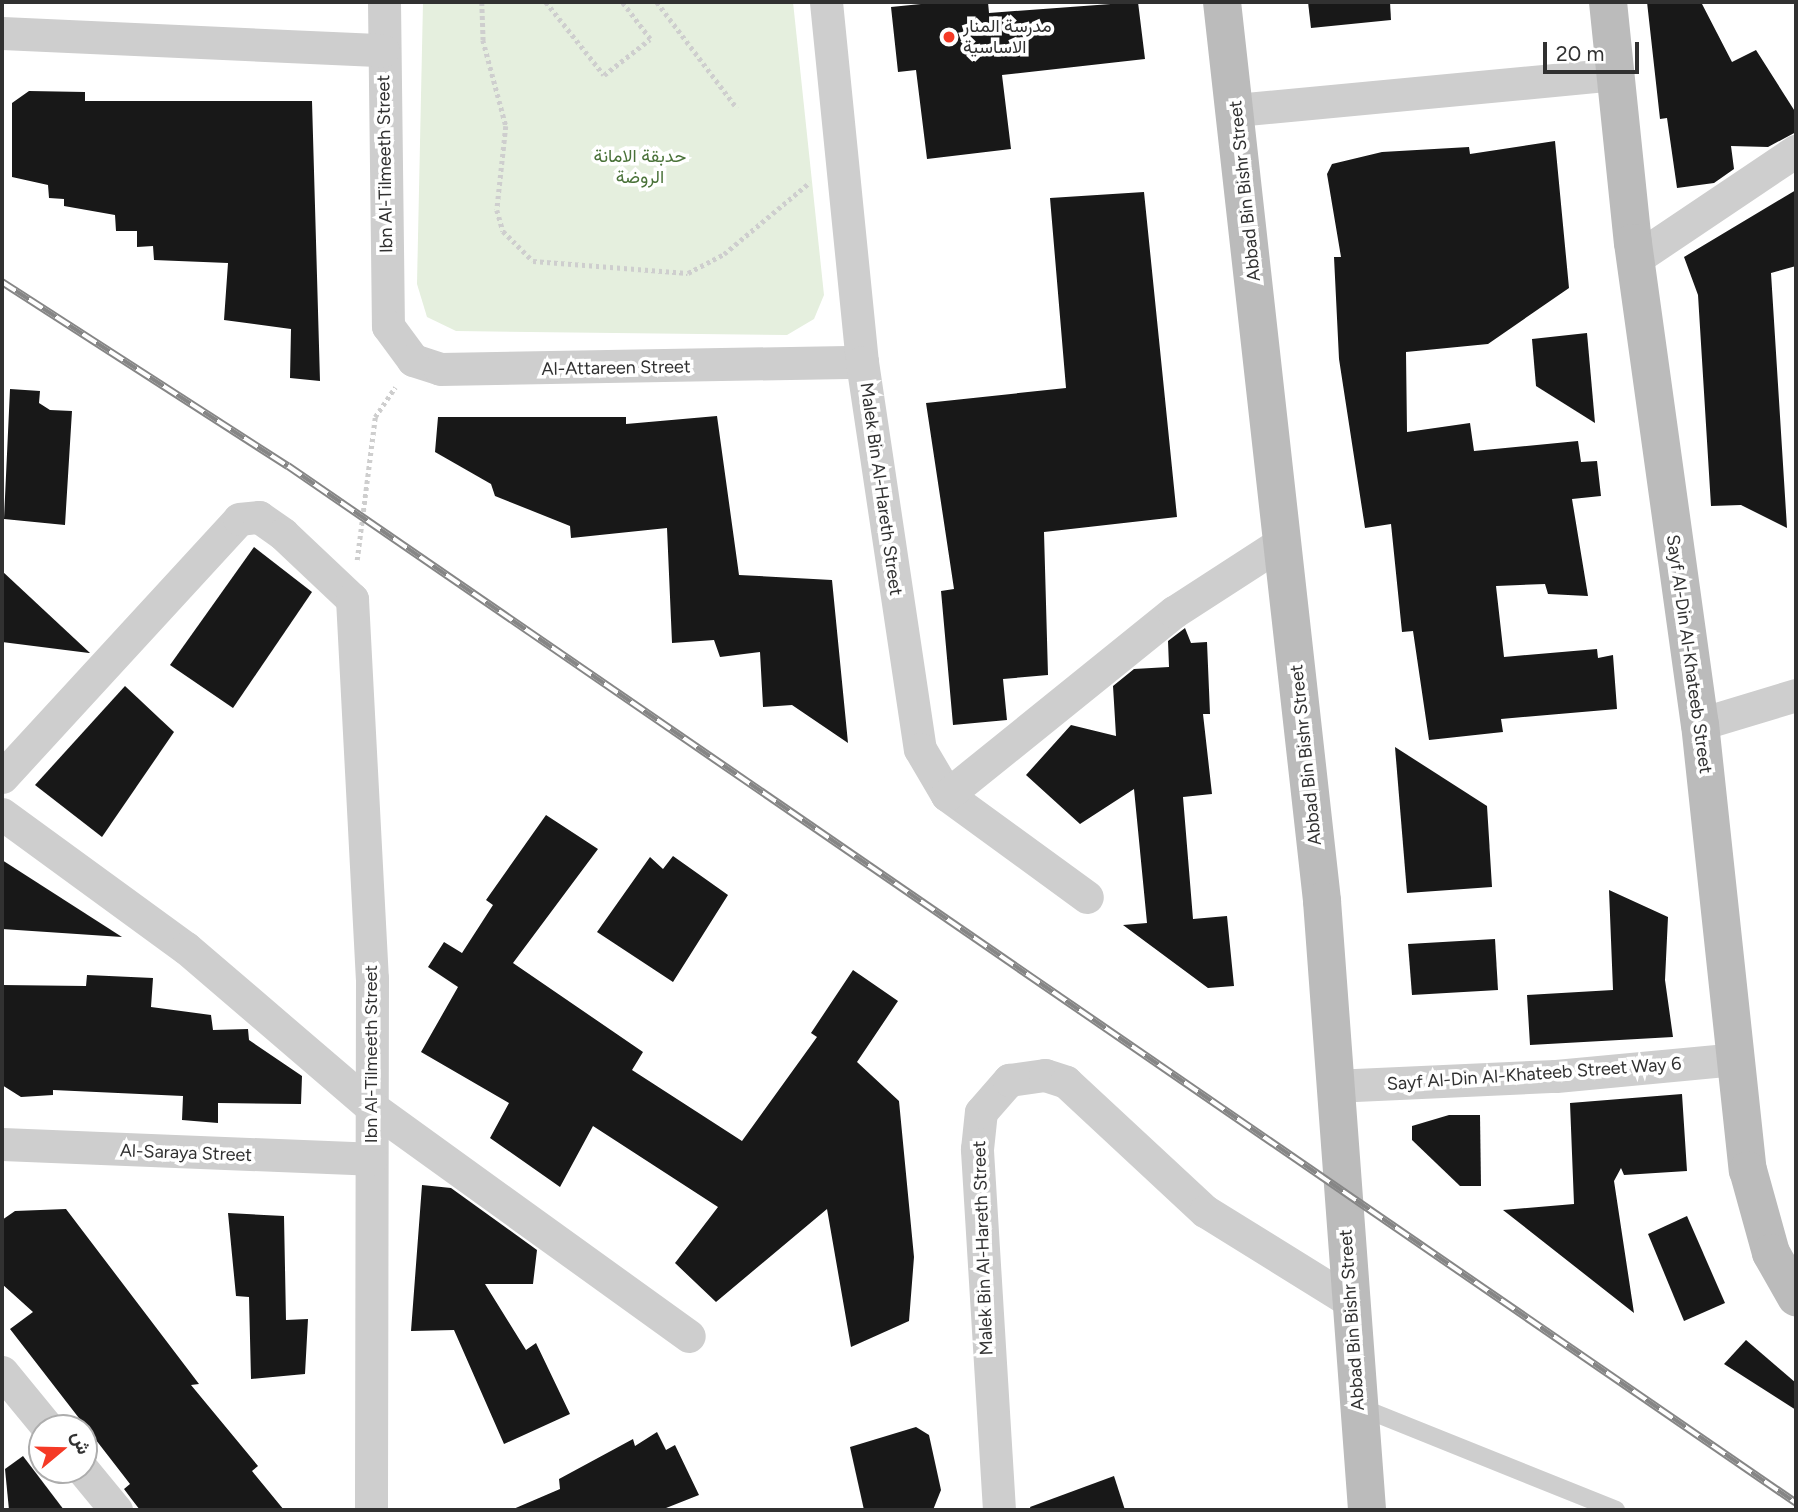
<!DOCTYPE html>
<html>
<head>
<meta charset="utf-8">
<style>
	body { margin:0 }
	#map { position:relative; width:1798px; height:1512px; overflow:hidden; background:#fff; font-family:Figtree,Vazirmatn,sans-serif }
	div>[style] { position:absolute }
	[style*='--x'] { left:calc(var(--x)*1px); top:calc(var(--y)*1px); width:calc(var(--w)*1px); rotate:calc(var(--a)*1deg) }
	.green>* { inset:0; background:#e5efde }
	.building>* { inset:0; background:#181818 }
	.path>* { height:4.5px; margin-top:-2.25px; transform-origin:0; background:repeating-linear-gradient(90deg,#cecece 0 3.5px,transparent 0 7px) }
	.lane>* { height:18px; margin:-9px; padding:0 9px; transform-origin:9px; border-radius:9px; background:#cecece }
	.street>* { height:33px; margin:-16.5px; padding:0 16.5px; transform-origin:16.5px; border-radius:16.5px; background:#cecece }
	.secondary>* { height:38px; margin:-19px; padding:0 19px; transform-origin:19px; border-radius:19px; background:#bbb }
	.rail>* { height:8px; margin-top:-4px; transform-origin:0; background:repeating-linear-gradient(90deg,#fff 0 16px,#868686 0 32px); box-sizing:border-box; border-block:2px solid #868686 }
	.dots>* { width:19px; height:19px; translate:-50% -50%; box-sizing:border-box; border:4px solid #fff; border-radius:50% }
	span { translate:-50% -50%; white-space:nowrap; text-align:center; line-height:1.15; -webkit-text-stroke:7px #fff; paint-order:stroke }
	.poi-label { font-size:18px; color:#313131 }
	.left { translate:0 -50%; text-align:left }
	.park-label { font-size:18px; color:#4a7239 }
	.street-label { font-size:18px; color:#313131 }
	.frame { position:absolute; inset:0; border:4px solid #313131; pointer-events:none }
	.north { position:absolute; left:28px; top:1414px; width:70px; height:70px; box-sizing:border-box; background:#fff; border:2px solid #adadad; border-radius:50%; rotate:71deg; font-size:19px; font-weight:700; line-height:28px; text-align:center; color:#313131 }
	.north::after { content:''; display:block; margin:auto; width:24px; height:32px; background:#f53a26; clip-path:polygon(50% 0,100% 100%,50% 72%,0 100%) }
	.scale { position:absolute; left:1543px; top:42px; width:96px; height:32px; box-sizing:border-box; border:4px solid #313131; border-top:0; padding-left:9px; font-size:21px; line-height:24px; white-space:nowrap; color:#313131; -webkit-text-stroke:5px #fff; paint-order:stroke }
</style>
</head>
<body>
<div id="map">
	<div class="green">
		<div style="clip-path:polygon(423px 2px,793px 2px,824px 295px,814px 319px,787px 335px,456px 331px,427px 317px,417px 284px)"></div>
	</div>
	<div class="building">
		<div style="clip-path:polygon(941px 2px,988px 2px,989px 13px,1138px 2px,1145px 59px,1002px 75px,1011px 149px,927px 159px,916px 70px,898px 72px,891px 7px)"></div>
		<div style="clip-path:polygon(1308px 2px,1390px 2px,1391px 20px,1311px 28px)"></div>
		<div style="clip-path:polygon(1647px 2px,1701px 2px,1732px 62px,1756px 50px,1796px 113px,1796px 132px,1768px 147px,1731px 146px,1734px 169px,1714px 183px,1677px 188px,1667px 118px,1660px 119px)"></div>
		<div style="clip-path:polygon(29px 91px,85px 92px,85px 101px,312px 101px,320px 381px,290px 378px,291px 329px,224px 320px,228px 263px,154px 260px,153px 246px,137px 247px,137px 231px,116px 231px,115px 215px,64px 206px,64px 199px,49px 198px,48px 185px,12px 177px,12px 103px)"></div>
		<div style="clip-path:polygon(1555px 141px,1569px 288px,1488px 344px,1406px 352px,1407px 432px,1470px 423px,1474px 451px,1578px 441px,1581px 462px,1597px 461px,1601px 496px,1572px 499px,1588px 596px,1548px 594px,1545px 584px,1496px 586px,1504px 657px,1597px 649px,1598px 658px,1613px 655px,1617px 709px,1501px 719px,1503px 732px,1429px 740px,1413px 631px,1402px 632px,1391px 524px,1365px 528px,1339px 359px,1334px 257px,1341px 257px,1327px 174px,1332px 164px,1382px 152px,1469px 147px,1470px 154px)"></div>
		<div style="clip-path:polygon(1796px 190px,1796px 266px,1771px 273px,1787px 528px,1741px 505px,1711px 506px,1698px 295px,1684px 257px)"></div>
		<div style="clip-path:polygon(1144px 192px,1177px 517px,1044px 532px,1048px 675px,1003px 679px,1007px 720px,953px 725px,941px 591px,954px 589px,926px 403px,1066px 388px,1050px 198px)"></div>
		<div style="clip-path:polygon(1587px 333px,1595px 423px,1536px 386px,1532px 339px)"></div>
		<div style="clip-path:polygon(10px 389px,40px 391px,39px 403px,50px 410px,72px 411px,65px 525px,4px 519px)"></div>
		<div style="clip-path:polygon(717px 416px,739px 575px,832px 580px,848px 743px,792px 705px,763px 707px,760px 652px,720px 657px,714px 640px,672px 643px,667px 528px,571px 538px,570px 526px,495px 496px,491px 484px,435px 452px,438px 417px,626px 417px,626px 424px)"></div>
		<div style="clip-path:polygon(254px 547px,312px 592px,233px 708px,170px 665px)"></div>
		<div style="clip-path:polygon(2px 571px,90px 653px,89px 653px,2px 642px)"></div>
		<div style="clip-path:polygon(1185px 628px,1191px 643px,1207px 642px,1210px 714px,1203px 714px,1212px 794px,1183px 797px,1193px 919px,1227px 916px,1234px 986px,1208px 988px,1123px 925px,1147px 923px,1134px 789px,1080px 824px,1026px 775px,1071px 725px,1116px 736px,1113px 686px,1134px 669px,1169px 667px,1168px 641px)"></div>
		<div style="clip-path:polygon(125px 686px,174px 732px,102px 837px,35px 785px)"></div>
		<div style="clip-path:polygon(1395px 747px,1487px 806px,1492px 887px,1407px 893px)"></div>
		<div style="clip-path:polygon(546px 815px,598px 849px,513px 963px,643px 1052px,632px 1070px,742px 1141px,817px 1037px,811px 1033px,853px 970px,898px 1001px,857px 1062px,899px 1101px,914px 1257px,909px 1321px,851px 1347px,827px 1209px,716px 1302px,675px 1263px,718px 1207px,593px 1126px,560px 1187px,490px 1138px,509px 1103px,421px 1052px,458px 987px,428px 967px,444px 942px,462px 953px,493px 905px,486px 900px)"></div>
		<div style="clip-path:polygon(673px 856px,728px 895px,673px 982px,597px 932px,650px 857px,663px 869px)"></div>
		<div style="clip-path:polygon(2px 860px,122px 937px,2px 929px)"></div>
		<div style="clip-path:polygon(1609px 890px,1668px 917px,1665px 980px,1673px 1037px,1530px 1045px,1527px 995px,1613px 990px)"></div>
		<div style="clip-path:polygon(1495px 939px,1498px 990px,1412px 995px,1408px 944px)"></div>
		<div style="clip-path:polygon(87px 975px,153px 978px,151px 1007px,211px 1015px,213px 1030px,248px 1029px,249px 1040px,302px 1076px,301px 1104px,218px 1103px,218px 1123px,182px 1120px,183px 1096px,53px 1090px,53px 1095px,21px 1097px,2px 1085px,2px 985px,86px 986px)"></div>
		<div style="clip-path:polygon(1682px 1094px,1687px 1171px,1624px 1175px,1621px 1168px,1614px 1181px,1634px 1313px,1503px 1210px,1574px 1204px,1570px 1103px)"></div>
		<div style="clip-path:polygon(1449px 1115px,1480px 1115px,1481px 1186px,1460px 1186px,1412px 1140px,1412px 1126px)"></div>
		<div style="clip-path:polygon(422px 1185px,451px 1188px,537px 1250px,533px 1284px,485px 1284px,526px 1350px,536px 1343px,570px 1414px,504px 1444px,454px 1330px,411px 1331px)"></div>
		<div style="clip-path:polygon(66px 1209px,199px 1384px,191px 1385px,258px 1466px,252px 1471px,284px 1510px,140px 1510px,133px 1501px,124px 1489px,130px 1484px,10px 1329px,33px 1312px,2px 1284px,2px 1220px,15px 1211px)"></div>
		<div style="clip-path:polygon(228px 1213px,284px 1216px,286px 1320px,308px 1319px,305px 1374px,251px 1379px,249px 1297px,236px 1296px)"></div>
		<div style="clip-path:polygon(1687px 1216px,1725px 1303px,1684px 1321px,1648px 1234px)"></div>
		<div style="clip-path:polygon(1746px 1340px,1796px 1383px,1796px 1410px,1724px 1364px)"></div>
		<div style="clip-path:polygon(916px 1427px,929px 1435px,941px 1490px,933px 1510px,864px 1510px,850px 1447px)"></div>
		<div style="clip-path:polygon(657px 1432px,666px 1450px,675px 1445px,699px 1495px,661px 1510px,511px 1510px,560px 1489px,559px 1479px,633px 1439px,635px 1446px)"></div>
		<div style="clip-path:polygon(23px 1456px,64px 1510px,9px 1510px,5px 1469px)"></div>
		<div style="clip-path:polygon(1114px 1476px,1125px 1510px,1031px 1510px,1030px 1507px)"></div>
	</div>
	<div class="path">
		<div style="--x:482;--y:2;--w:38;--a:88"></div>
		<div style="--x:483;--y:40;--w:89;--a:75"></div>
		<div style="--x:506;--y:126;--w:84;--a:96.1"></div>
		<div style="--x:497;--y:210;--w:22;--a:74"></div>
		<div style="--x:503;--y:231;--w:42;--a:45"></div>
		<div style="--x:533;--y:261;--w:155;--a:4.4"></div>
		<div style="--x:688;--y:273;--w:41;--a:-27.8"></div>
		<div style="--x:724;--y:254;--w:112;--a:-39.9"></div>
		<div style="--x:546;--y:2;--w:93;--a:51.5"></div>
		<div style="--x:604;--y:75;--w:58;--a:-38"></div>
		<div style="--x:650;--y:39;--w:46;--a:-127.1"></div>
		<div style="--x:657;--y:2;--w:133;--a:53"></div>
		<div style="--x:357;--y:560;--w:144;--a:-82.8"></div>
		<div style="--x:375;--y:417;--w:36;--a:-56"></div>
	</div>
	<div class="lane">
		<div style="--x:1360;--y:1407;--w:276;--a:21.9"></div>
	</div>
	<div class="street">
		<div style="--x:384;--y:2;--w:324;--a:89.3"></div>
		<div style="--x:388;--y:326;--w:42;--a:53.7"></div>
		<div style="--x:413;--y:360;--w:28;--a:18"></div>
		<div style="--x:440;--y:369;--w:422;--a:-1"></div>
		<div style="--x:826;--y:2;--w:362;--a:84.3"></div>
		<div style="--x:862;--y:362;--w:391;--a:81.5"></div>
		<div style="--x:920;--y:749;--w:53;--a:59.6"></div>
		<div style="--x:947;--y:795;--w:173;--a:36.1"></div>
		<div style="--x:2;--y:33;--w:381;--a:2.6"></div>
		<div style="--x:1236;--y:110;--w:381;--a:-5.4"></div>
		<div style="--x:1635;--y:259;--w:194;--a:-33.9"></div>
		<div style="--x:1700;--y:724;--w:100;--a:-16.8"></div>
		<div style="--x:2;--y:777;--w:350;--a:-47.4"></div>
		<div style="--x:239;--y:519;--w:20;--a:-6"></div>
		<div style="--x:259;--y:517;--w:29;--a:35"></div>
		<div style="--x:283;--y:534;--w:95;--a:43.3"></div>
		<div style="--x:352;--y:599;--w:380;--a:87"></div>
		<div style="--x:372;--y:978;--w:532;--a:90.11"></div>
		<div style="--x:947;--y:795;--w:292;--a:-38.9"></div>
		<div style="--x:1174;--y:612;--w:129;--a:-32.9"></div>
		<div style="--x:2;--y:814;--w:228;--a:36.1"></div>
		<div style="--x:186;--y:948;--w:248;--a:40.6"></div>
		<div style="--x:374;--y:1109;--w:388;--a:35.8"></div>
		<div style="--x:1333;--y:1086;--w:223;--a:-2.6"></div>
		<div style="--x:1556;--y:1076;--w:180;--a:-5.4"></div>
		<div style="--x:2;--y:1144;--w:369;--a:2.3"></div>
		<div style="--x:2;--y:1372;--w:72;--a:50.6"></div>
		<div style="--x:83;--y:1470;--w:52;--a:50.5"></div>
		<div style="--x:999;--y:1510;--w:362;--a:-93.5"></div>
		<div style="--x:977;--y:1149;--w:37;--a:-84"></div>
		<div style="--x:981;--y:1112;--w:43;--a:-48.8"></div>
		<div style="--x:1009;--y:1080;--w:36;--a:-8"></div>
		<div style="--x:1045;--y:1075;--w:22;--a:18"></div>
		<div style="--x:1066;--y:1082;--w:190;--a:42.9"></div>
		<div style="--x:1205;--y:1211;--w:171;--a:31.8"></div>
	</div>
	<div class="secondary">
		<div style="--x:1222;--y:2;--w:905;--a:83.65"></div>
		<div style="--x:1322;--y:901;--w:611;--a:85.77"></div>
		<div style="--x:1608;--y:2;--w:242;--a:84.1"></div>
		<div style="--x:1633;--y:243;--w:486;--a:82.1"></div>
		<div style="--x:1700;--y:724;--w:449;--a:83.9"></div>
		<div style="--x:1748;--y:1170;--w:86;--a:74.5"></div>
		<div style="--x:1771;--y:1253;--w:51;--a:60.4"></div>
	</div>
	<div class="rail">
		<div style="--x:2;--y:282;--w:340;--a:32.8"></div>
		<div style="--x:288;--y:466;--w:1830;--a:34.51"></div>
	</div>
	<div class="dots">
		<div style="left:949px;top:37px;background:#f53a26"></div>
	</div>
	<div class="poi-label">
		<span class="left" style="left:963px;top:37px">مدرسة المنار<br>الاساسية</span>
	</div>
	<div class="park-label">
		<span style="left:640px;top:167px">حدبقة الامانة<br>الروضة</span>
	</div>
	<div class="street-label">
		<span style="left:385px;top:164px;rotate:-91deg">Ibn Al-Tilmeeth Street</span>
		<span style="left:1245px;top:191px;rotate:-96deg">Abbad Bin Bishr Street</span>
		<span style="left:616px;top:368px;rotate:-1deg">Al-Attareen Street</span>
		<span style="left:881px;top:489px;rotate:82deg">Malek Bin Al-Hareth Street</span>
		<span style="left:1689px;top:654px;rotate:82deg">Sayf Al-Din Al-Khateeb Street</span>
		<span style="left:1306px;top:755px;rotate:-96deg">Abbad Bin Bishr Street</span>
		<span style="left:371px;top:1054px;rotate:-90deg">Ibn Al-Tilmeeth Street</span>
		<span style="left:1534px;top:1074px;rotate:-4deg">Sayf Al-Din Al-Khateeb Street Way 6</span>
		<span style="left:186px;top:1153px;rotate:2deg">Al-Saraya Street</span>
		<span style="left:983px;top:1248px;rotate:-92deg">Malek Bin Al-Hareth Street</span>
		<span style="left:1352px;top:1320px;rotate:-94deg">Abbad Bin Bishr Street</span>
	</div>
	<div class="frame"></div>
	<div class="north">ش</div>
	<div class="scale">20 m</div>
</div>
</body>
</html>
